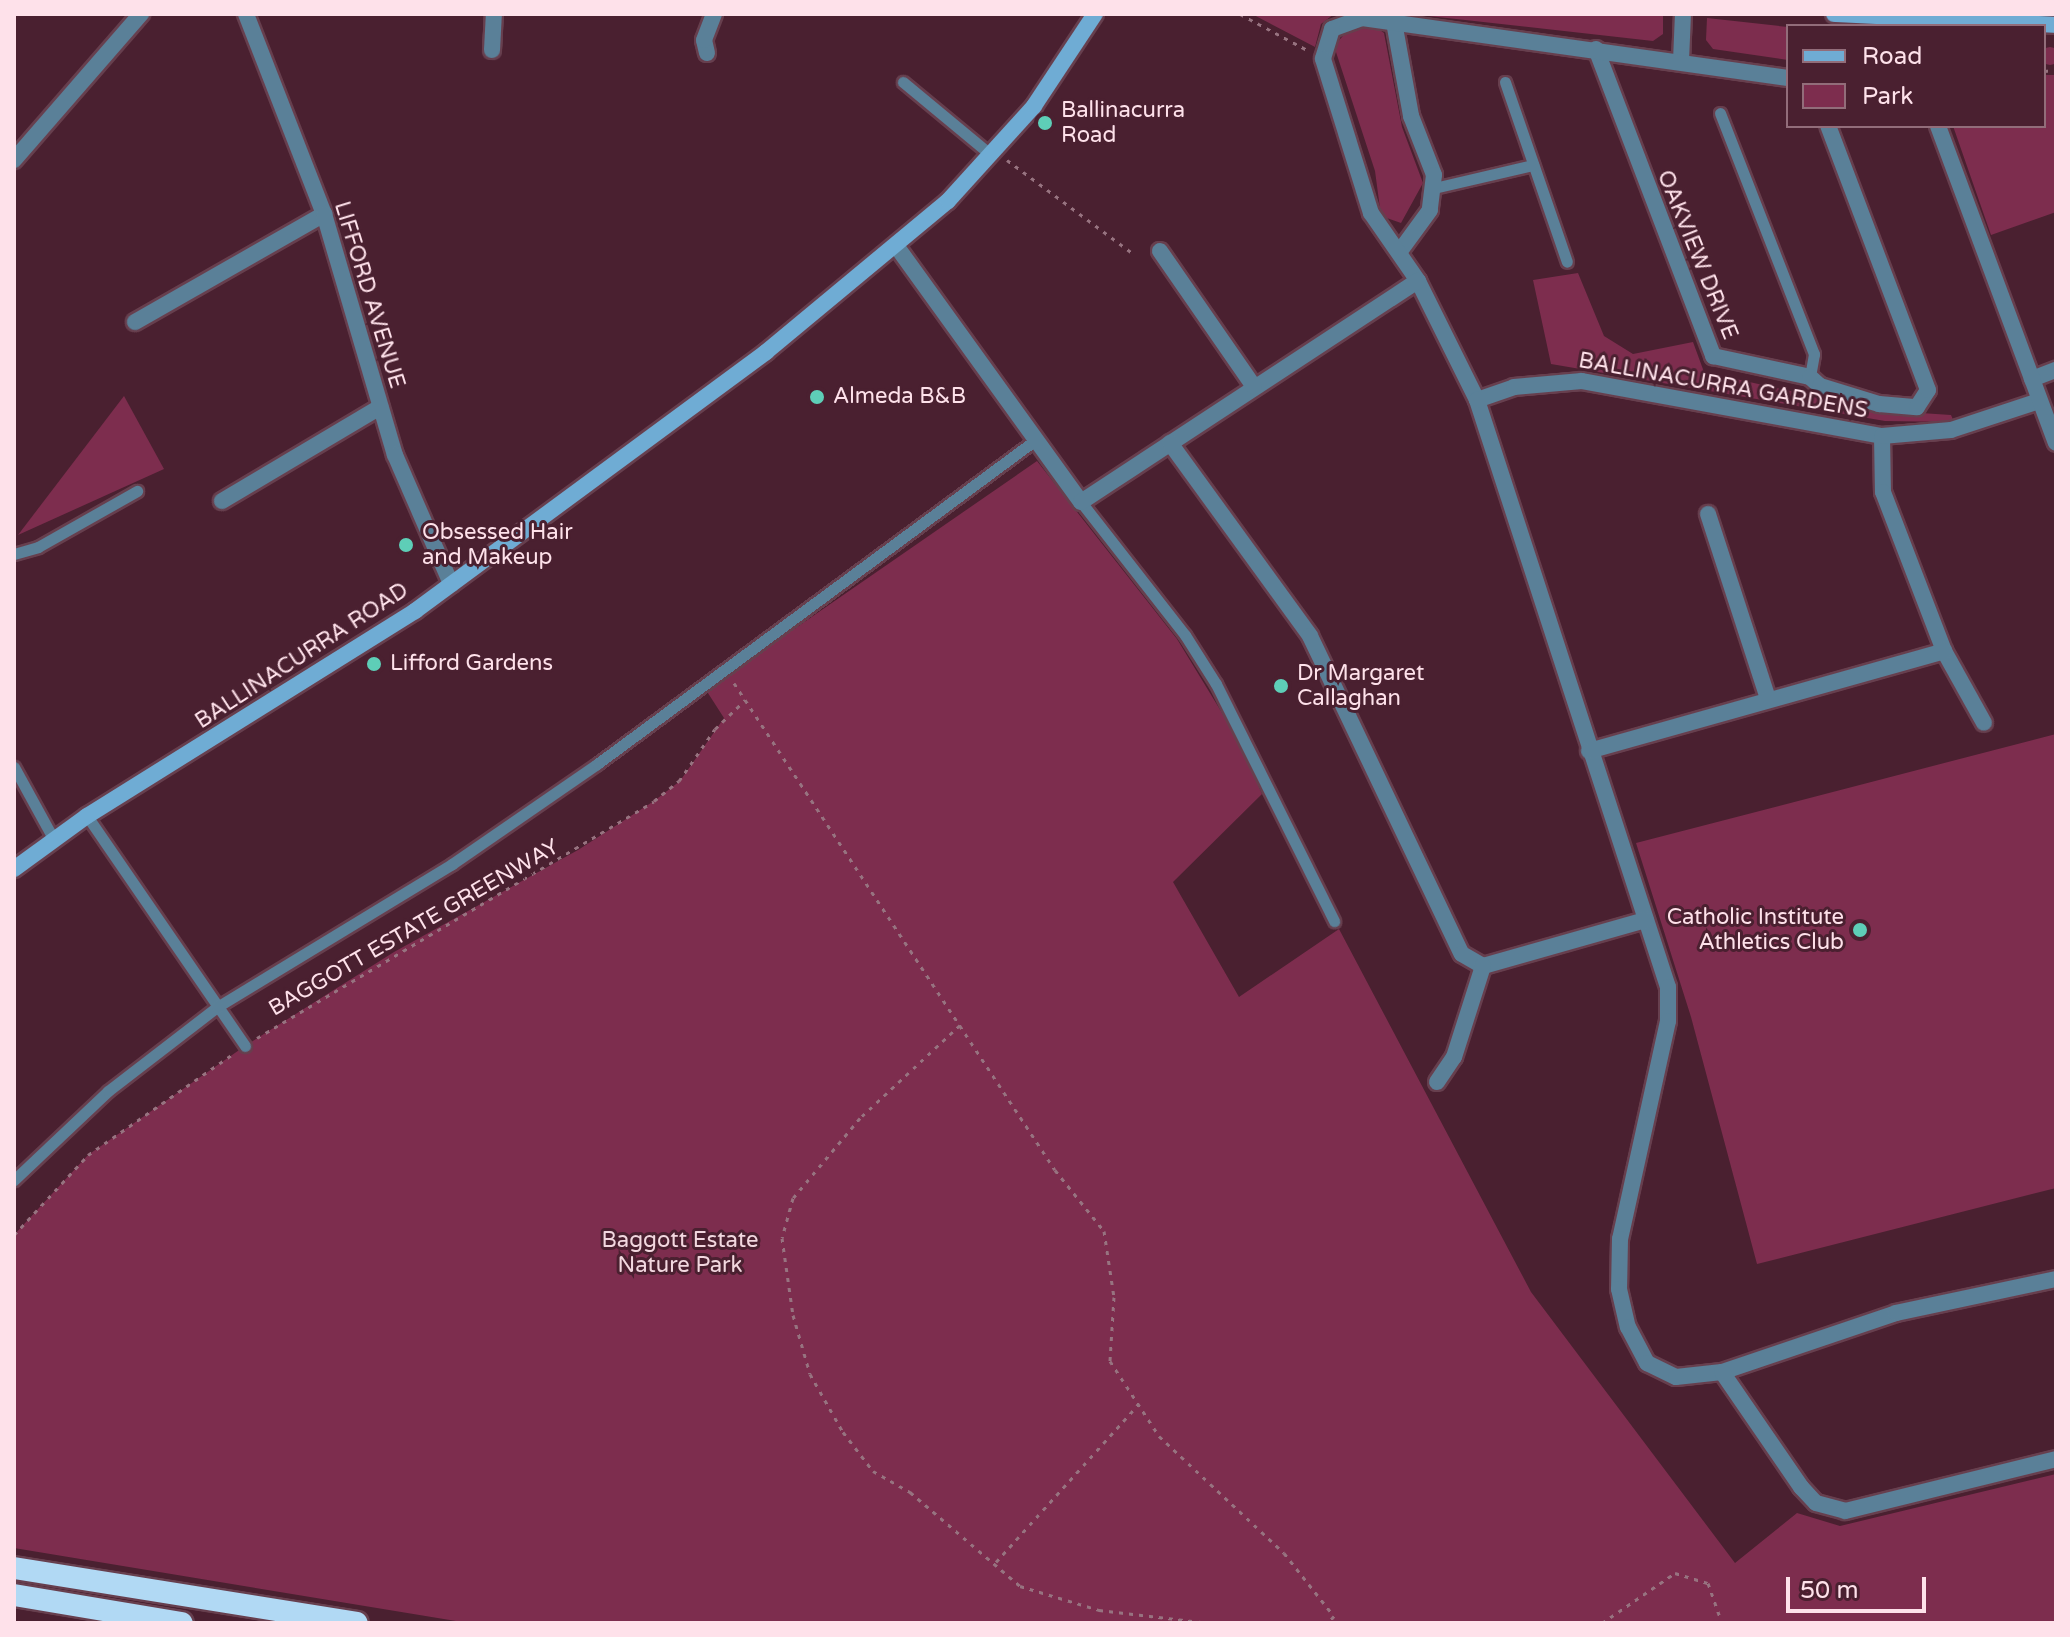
<!DOCTYPE html>
<html>
<head>
<meta charset="utf-8">
<style>
	body { margin:0 }
	#map { position:relative; width:2070px; height:1637px; overflow:hidden; background:#4a2030; font-family:"Varela Round",sans-serif }
	div>[style] { position:absolute }
	[style*='--x'] { left:calc(var(--x)*1px); top:calc(var(--y)*1px); width:calc(var(--w)*1px); rotate:calc(var(--a)*1deg) }
	.green>* { inset:0; background:#7d2d4e }
	.round { border-radius:50% }
	.path>* { height:3px; margin-top:-1.5px; transform-origin:0; background:repeating-linear-gradient(90deg,#977380 0 4px,transparent 0 10px) }
	.roads { filter:drop-shadow(2px 0 #673f4e) drop-shadow(-2px 0 #673f4e) drop-shadow(0 2px #673f4e) drop-shadow(0 -2px #673f4e) }
	.service>* { height:11px; margin:-5.5px; padding:0 5.5px; transform-origin:5.5px; border-radius:5.5px; background:#5a8098 }
	.minor>* { height:16px; margin:-8px; padding:0 8px; transform-origin:8px; border-radius:8px; background:#5a8098 }
	.tertiary>* { height:16px; margin:-8px; padding:0 8px; transform-origin:8px; border-radius:8px; background:#5a8098 }
	.secondary>* { height:16px; margin:-8px; padding:0 8px; transform-origin:8px; border-radius:8px; background:#6facd4 }
	.trunk>* { height:22px; margin:-11px; padding:0 11px; transform-origin:11px; border-radius:11px; background:#b1d9f4 }
	.dots>* { width:22px; height:22px; translate:-50% -50%; box-sizing:border-box; border:4px solid #4a2030; border-radius:50% }
	span { translate:-50% -50%; white-space:nowrap; text-align:center; line-height:1.15; -webkit-text-stroke:6px #4a2030; paint-order:stroke }
	.poi-label { font-size:22px; color:#fee1ea }
	.left { translate:0 -50%; text-align:left }
	.right { translate:-100% -50%; text-align:right }
	.street-label { font-size:22px; color:#fee1ea }
	.park-label { font-size:22px; color:#f2d7df }
	.frame { position:absolute; inset:0; border:16px solid #fee1ea; pointer-events:none }
	.legend { position:absolute; left:1786px; top:24px; width:260px; height:104px; box-sizing:border-box; background:#4a2030; border:2px solid #926d7a; margin:0; padding:10px 14px; list-style:none; font-size:24px; color:#fee1ea }
	.legend li { display:flex; align-items:center; gap:16px; height:40px }
	.legend b { width:40px; border:2px solid #926d7a }
	.scale { position:absolute; left:1786px; top:1577px; width:140px; height:36px; box-sizing:border-box; border:4px solid #fee1ea; border-top:0; padding-left:10px; font-size:24px; line-height:28px; white-space:nowrap; color:#fee1ea; -webkit-text-stroke:6px #4a2030; paint-order:stroke }
</style>
</head>
<body>
<div id="map">
	<div class="green">
		<div style="clip-path:polygon(1252px 14px,1334px 14px,1321px 24px,1315px 47px)"></div>
		<div style="clip-path:polygon(1411px 14px,1663px 14px,1663px 34px,1653px 41px)"></div>
		<div style="clip-path:polygon(1707px 18px,1788px 27px,1788px 60px,1713px 49px,1706px 40px)"></div>
		<div style="clip-path:polygon(1373px 25px,1384px 33px,1402px 127px,1423px 183px,1401px 223px,1381px 216px,1375px 171px,1334px 46px,1349px 29px)"></div>
		<div class="round" style="left:2041px;top:47px;width:18px;height:18px"></div>
		<div style="clip-path:polygon(2044px 75px,2056px 75px,2056px 212px,1991px 235px,1953px 126px,2044px 126px)"></div>
		<div style="clip-path:polygon(1578px 273px,1604px 336px,1633px 354px,1693px 342px,1704px 372px,1876px 410px,1951px 415px,1954px 422px,1885px 421px,1551px 364px,1533px 280px)"></div>
		<div style="clip-path:polygon(124px 396px,164px 469px,18px 535px)"></div>
		<div style="clip-path:polygon(1037px 461px,1177px 639px,1241px 744px,1262px 794px,1173px 882px,1239px 997px,1339px 929px,1531px 1292px,1735px 1563px,1797px 1513px,1840px 1526px,2056px 1474px,2056px 1623px,468px 1623px,14px 1548px,14px 1235px,88px 1155px,245px 1046px,394px 952px,578px 850px,654px 801px,680px 781px,724px 718px,706px 690px)"></div>
		<div style="clip-path:polygon(2056px 734px,2056px 1188px,1757px 1264px,1691px 1017px,1636px 843px)"></div>
	</div>
	<div class="path">
		<div style="--x:1240;--y:14;--w:76;--a:28.2"></div>
		<div style="--x:2044;--y:71;--w:12;--a:-5"></div>
		<div style="--x:1007;--y:160;--w:156;--a:36.6"></div>
		<div style="--x:734;--y:683;--w:583;--a:56.61"></div>
		<div style="--x:1055;--y:1170;--w:78;--a:51.2"></div>
		<div style="--x:1104;--y:1231;--w:67;--a:81.4"></div>
		<div style="--x:1114;--y:1297;--w:64;--a:93.6"></div>
		<div style="--x:1110;--y:1361;--w:90;--a:56.8"></div>
		<div style="--x:1159;--y:1436;--w:171;--a:43.1"></div>
		<div style="--x:1284;--y:1553;--w:80;--a:51.6"></div>
		<div style="--x:1334;--y:1616;--w:9;--a:131"></div>
		<div style="--x:960;--y:1025;--w:137;--a:137.1"></div>
		<div style="--x:860;--y:1118;--w:104;--a:129.9"></div>
		<div style="--x:793;--y:1198;--w:41;--a:105.4"></div>
		<div style="--x:782;--y:1238;--w:78;--a:81.9"></div>
		<div style="--x:793;--y:1315;--w:61;--a:73.9"></div>
		<div style="--x:810;--y:1374;--w:67;--a:60.4"></div>
		<div style="--x:843;--y:1432;--w:49;--a:52.4"></div>
		<div style="--x:873;--y:1471;--w:43;--a:29.6"></div>
		<div style="--x:910;--y:1492;--w:145;--a:40.5"></div>
		<div style="--x:1020;--y:1586;--w:83;--a:16.9"></div>
		<div style="--x:1099;--y:1610;--w:111;--a:6.7"></div>
		<div style="--x:257;--y:1038;--w:462;--a:-30.8"></div>
		<div style="--x:654;--y:801;--w:32;--a:-39"></div>
		<div style="--x:679;--y:781;--w:63;--a:-55.3"></div>
		<div style="--x:715;--y:729;--w:42;--a:-44"></div>
		<div style="--x:14;--y:1235;--w:109;--a:-47.2"></div>
		<div style="--x:88;--y:1155;--w:178;--a:-34.9"></div>
		<div style="--x:996;--y:1562;--w:212;--a:-47.9"></div>
		<div style="--x:1602;--y:1623;--w:88;--a:-34.4"></div>
		<div style="--x:1675;--y:1573;--w:34;--a:17"></div>
		<div style="--x:1708;--y:1583;--w:42;--a:70.7"></div>
	</div>
	<div class="roads">
		<div class="service">
			<div style="--x:903;--y:82;--w:114;--a:39.7"></div>
			<div style="--x:1505;--y:82;--w:190;--a:71"></div>
			<div style="--x:1720;--y:113;--w:259;--a:68.7"></div>
			<div style="--x:1814;--y:354;--w:23;--a:100"></div>
			<div style="--x:1434;--y:188;--w:102;--a:-13.1"></div>
			<div style="--x:1081;--y:502;--w:169;--a:52"></div>
			<div style="--x:1185;--y:635;--w:58;--a:57.7"></div>
			<div style="--x:1216;--y:684;--w:265;--a:63.5"></div>
			<div style="--x:14;--y:554;--w:25;--a:-16"></div>
			<div style="--x:38;--y:547;--w:114;--a:-29.5"></div>
			<div style="--x:14;--y:767;--w:81;--a:61.2"></div>
			<div style="--x:87;--y:816;--w:279;--a:55.5"></div>
			<div style="--x:14;--y:1180;--w:129;--a:-43.4"></div>
			<div style="--x:108;--y:1091;--w:138;--a:-37.6"></div>
			<div style="--x:217;--y:1007;--w:275;--a:-31.3"></div>
			<div style="--x:452;--y:864;--w:176;--a:-34.6"></div>
			<div style="--x:597;--y:764;--w:543;--a:-36.47"></div>
		</div>
		<div class="minor">
			<div style="--x:1394;--y:22;--w:96;--a:79.7"></div>
			<div style="--x:1411;--y:116;--w:63;--a:68.7"></div>
			<div style="--x:1434;--y:175;--w:35;--a:97"></div>
			<div style="--x:1430;--y:210;--w:51;--a:126.2"></div>
			<div style="--x:1596;--y:49;--w:329;--a:69.1"></div>
			<div style="--x:1713;--y:356;--w:99;--a:12.2"></div>
			<div style="--x:1810;--y:377;--w:13;--a:42"></div>
			<div style="--x:1820;--y:386;--w:62;--a:17"></div>
			<div style="--x:1879;--y:404;--w:38;--a:5"></div>
			<div style="--x:1917;--y:407;--w:20;--a:-57"></div>
			<div style="--x:1928;--y:390;--w:282;--a:-110.7"></div>
			<div style="--x:492;--y:50;--w:36;--a:-87"></div>
			<div style="--x:707;--y:53;--w:13;--a:-103"></div>
			<div style="--x:704;--y:40;--w:28;--a:-69"></div>
			<div style="--x:1681;--y:61;--w:47;--a:-87.6"></div>
			<div style="--x:1788;--y:78;--w:430;--a:-172"></div>
			<div style="--x:1362;--y:18;--w:32;--a:160"></div>
			<div style="--x:1332;--y:29;--w:31;--a:107"></div>
			<div style="--x:1323;--y:59;--w:161;--a:72.7"></div>
			<div style="--x:1371;--y:213;--w:83;--a:55.3"></div>
			<div style="--x:1418;--y:281;--w:133;--a:63.6"></div>
			<div style="--x:1477;--y:400;--w:617;--a:71.98"></div>
			<div style="--x:1668;--y:987;--w:34;--a:90"></div>
			<div style="--x:1668;--y:1021;--w:223;--a:102.4"></div>
			<div style="--x:1620;--y:1239;--w:50;--a:91.1"></div>
			<div style="--x:1619;--y:1289;--w:39;--a:77"></div>
			<div style="--x:1628;--y:1327;--w:41;--a:62.2"></div>
			<div style="--x:1647;--y:1363;--w:32;--a:26"></div>
			<div style="--x:1676;--y:1377;--w:46;--a:-6.2"></div>
			<div style="--x:1722;--y:1372;--w:184;--a:-18.7"></div>
			<div style="--x:1896;--y:1313;--w:164;--a:-12"></div>
			<div style="--x:897;--y:247;--w:314;--a:54.2"></div>
			<div style="--x:1081;--y:502;--w:403;--a:-33.3"></div>
			<div style="--x:1160;--y:251;--w:165;--a:55.3"></div>
			<div style="--x:135;--y:322;--w:218;--a:-29.7"></div>
			<div style="--x:2032;--y:379;--w:26;--a:-21"></div>
			<div style="--x:1477;--y:400;--w:39;--a:-19"></div>
			<div style="--x:1514;--y:387;--w:68;--a:-5"></div>
			<div style="--x:1582;--y:381;--w:305;--a:10.4"></div>
			<div style="--x:1882;--y:436;--w:56;--a:89"></div>
			<div style="--x:1883;--y:492;--w:170;--a:69"></div>
			<div style="--x:1944;--y:651;--w:82;--a:60.9"></div>
			<div style="--x:1882;--y:436;--w:69;--a:-5"></div>
			<div style="--x:1951;--y:430;--w:93;--a:-18.2"></div>
			<div style="--x:1170;--y:443;--w:238;--a:54"></div>
			<div style="--x:1310;--y:636;--w:352;--a:64.5"></div>
			<div style="--x:1462;--y:954;--w:24;--a:30"></div>
			<div style="--x:1483;--y:966;--w:169;--a:-15.8"></div>
			<div style="--x:222;--y:501;--w:184;--a:-30.7"></div>
			<div style="--x:1708;--y:514;--w:194;--a:72"></div>
			<div style="--x:1589;--y:751;--w:369;--a:-15.7"></div>
			<div style="--x:1437;--y:1082;--w:30;--a:-56"></div>
			<div style="--x:1454;--y:1057;--w:96;--a:-72.3"></div>
			<div style="--x:1722;--y:1372;--w:140;--a:55.5"></div>
			<div style="--x:1801;--y:1487;--w:22;--a:47"></div>
			<div style="--x:1816;--y:1503;--w:30;--a:15"></div>
			<div style="--x:1845;--y:1511;--w:217;--a:-13.8"></div>
		</div>
		<div class="tertiary">
			<div style="--x:246;--y:14;--w:215;--a:68.7"></div>
			<div style="--x:324;--y:214;--w:251;--a:73.6"></div>
			<div style="--x:395;--y:455;--w:141;--a:66.5"></div>
			<div style="--x:1938;--y:126;--w:338;--a:69.6"></div>
			<div style="--x:14;--y:160;--w:194;--a:-49"></div>
		</div>
		<div class="secondary">
			<div style="--x:1834;--y:14;--w:222;--a:2.8"></div>
			<div style="--x:14;--y:869;--w:90;--a:-36"></div>
			<div style="--x:87;--y:816;--w:387;--a:-32"></div>
			<div style="--x:415;--y:611;--w:436;--a:-36.4"></div>
			<div style="--x:766;--y:352;--w:236;--a:-39.7"></div>
			<div style="--x:948;--y:201;--w:128;--a:-47.8"></div>
			<div style="--x:1034;--y:106;--w:110;--a:-56.5"></div>
		</div>
		<div class="trunk">
			<div style="--x:14;--y:1568;--w:347;--a:9.1"></div>
			<div style="--x:14;--y:1595;--w:170;--a:9.5"></div>
		</div>
	</div>
	<div class="dots">
		<div style="left:1045px;top:123px;background:#5eceb7"></div>
		<div style="left:817px;top:397px;background:#5eceb7"></div>
		<div style="left:406px;top:545px;background:#5eceb7"></div>
		<div style="left:374px;top:664px;background:#5eceb7"></div>
		<div style="left:1281px;top:686px;background:#5eceb7"></div>
		<div style="left:1860px;top:930px;background:#5eceb7"></div>
	</div>
	<div class="poi-label">
		<span class="left" style="left:1061px;top:123px">Ballinacurra<br>Road</span>
		<span class="left" style="left:833px;top:397px">Almeda B&amp;B</span>
		<span class="left" style="left:422px;top:545px">Obsessed Hair<br>and Makeup</span>
		<span class="left" style="left:390px;top:664px">Lifford Gardens</span>
		<span class="left" style="left:1297px;top:686px">Dr Margaret<br>Callaghan</span>
		<span class="right" style="left:1844px;top:930px">Catholic Institute<br>Athletics Club</span>
	</div>
	<div class="street-label">
		<span style="left:1697px;top:255px;rotate:68deg">OAKVIEW DRIVE</span>
		<span style="left:369px;top:295px;rotate:73deg">LIFFORD AVENUE</span>
		<span style="left:1723px;top:386px;rotate:10deg">BALLINACURRA GARDENS</span>
		<span style="left:302px;top:656px;rotate:-33deg">BALLINACURRA ROAD</span>
		<span style="left:414px;top:928px;rotate:-30deg">BAGGOTT ESTATE GREENWAY</span>
	</div>
	<div class="park-label">
		<span style="left:680px;top:1253px">Baggott Estate<br>Nature Park</span>
	</div>
	<div class="frame"></div>
	<ul class="legend">
	<li><b style="height:10px;background:#6facd4"></b>Road</li>
	<li><b style="height:22px;background:#7d2d4e"></b>Park</li>
	</ul>
	<div class="scale">50 m</div>
</div>
</body>
</html>
